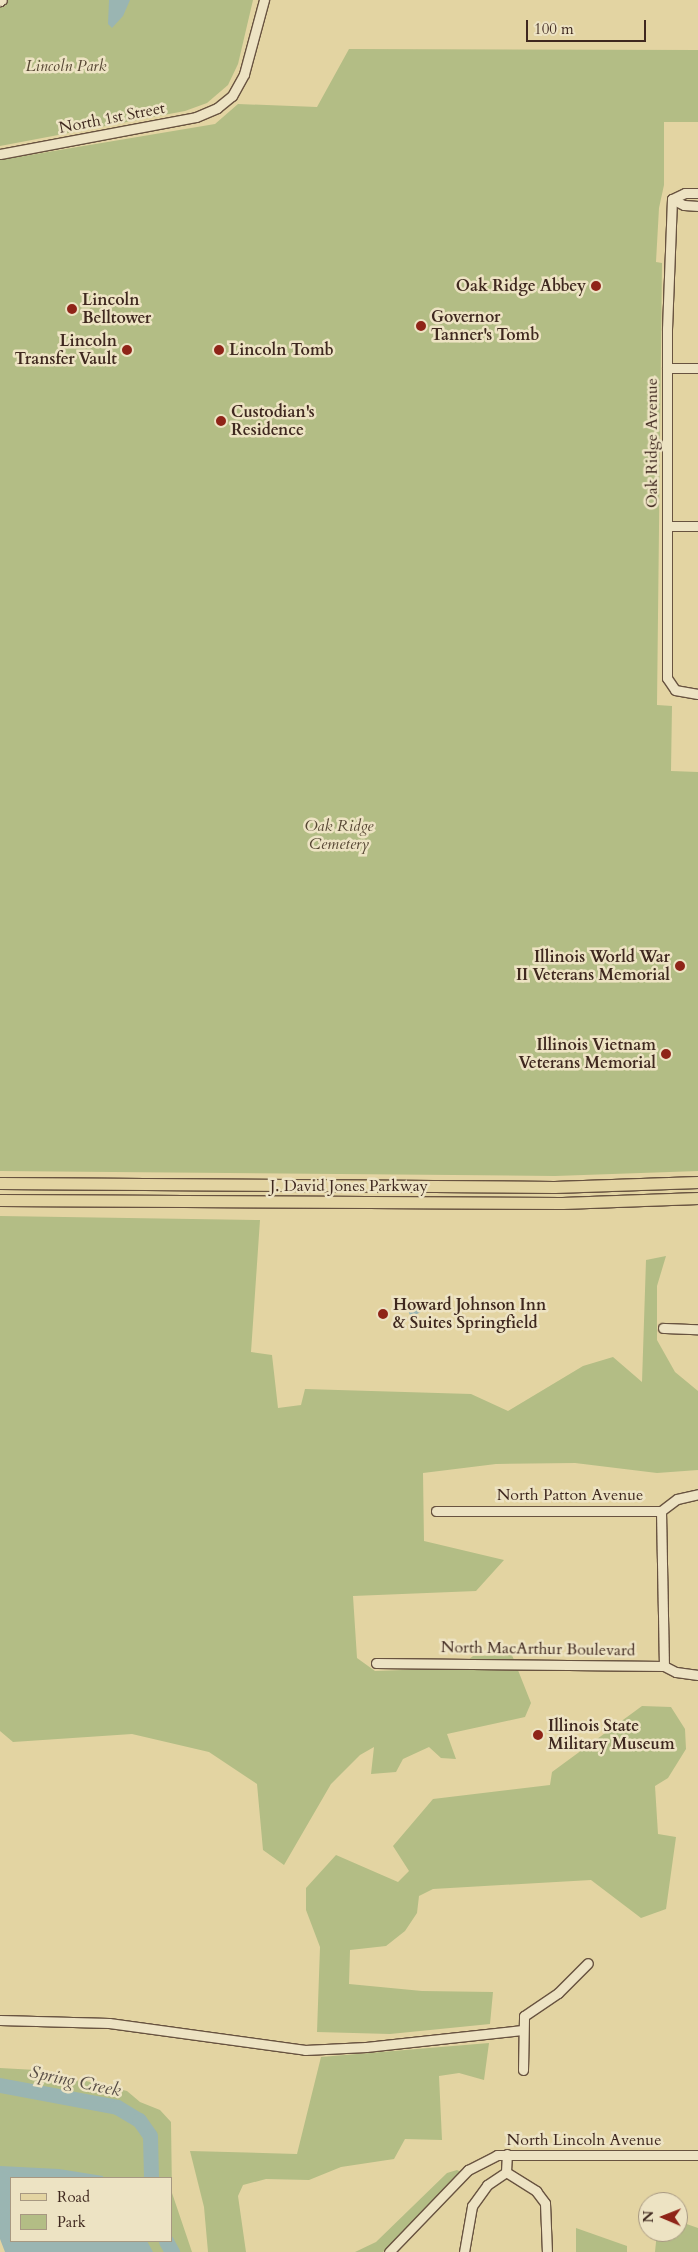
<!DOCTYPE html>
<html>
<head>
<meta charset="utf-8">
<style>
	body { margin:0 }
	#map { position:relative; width:698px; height:2252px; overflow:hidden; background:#e3d4a2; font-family:Cardo,serif }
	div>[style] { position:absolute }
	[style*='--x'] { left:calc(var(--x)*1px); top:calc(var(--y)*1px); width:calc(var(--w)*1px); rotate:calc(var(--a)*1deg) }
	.green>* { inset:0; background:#b3bd85 }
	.water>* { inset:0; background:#9ab5b2 }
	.river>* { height:15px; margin:-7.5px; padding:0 7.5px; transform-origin:7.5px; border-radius:7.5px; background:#9ab5b2 }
	.roads { filter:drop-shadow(1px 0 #685340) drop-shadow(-1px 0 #685340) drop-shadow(0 1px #685340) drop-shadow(0 -1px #685340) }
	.minor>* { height:9px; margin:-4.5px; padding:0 4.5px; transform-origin:4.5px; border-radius:4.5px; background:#ede3c3 }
	.major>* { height:11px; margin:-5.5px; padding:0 5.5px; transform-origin:5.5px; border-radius:5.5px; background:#e3d4a2 }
	.dots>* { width:14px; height:14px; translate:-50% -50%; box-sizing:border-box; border:2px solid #ede3c3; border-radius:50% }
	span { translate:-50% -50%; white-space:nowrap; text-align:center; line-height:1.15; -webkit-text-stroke:5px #ede3c3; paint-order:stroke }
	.park-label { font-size:16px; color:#564633; font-style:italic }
	.street-label { font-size:16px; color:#3f281f }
	.poi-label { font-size:16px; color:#3f281f; font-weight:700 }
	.right { translate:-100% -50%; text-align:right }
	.left { translate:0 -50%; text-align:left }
	.water-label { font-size:18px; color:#564b44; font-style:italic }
	.legend { position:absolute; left:10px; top:2177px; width:162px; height:65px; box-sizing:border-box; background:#ede3c3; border:1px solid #a79881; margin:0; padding:6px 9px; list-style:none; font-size:15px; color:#3f281f }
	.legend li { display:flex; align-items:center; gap:10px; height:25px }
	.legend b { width:25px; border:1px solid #a79881 }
	.north { position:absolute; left:638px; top:2192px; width:50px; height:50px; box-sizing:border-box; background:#ede3c3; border:1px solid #a79881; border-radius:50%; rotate:271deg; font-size:14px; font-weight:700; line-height:20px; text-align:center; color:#3f281f }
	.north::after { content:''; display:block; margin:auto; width:18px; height:22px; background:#8f2418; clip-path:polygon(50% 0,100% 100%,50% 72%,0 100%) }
	.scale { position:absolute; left:526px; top:20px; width:120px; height:22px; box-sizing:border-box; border:2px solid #3f281f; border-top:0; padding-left:6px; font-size:15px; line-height:18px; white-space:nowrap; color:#3f281f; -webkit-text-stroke:4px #ede3c3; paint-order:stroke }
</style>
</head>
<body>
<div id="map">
	<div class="green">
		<div style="clip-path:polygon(0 0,253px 0,238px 64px,228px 85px,207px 103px,185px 111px,0 146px)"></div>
		<div style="clip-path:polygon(349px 49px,698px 50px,698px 122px,664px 122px,664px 185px,659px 208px,656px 262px,662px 263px,657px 705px,672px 706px,671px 771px,698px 772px,698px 1171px,555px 1176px,0 1171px,0 160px,215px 124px,238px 104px,317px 107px)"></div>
		<div style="clip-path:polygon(0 1216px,260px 1220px,251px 1352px,272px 1355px,278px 1408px,301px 1405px,305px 1389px,471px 1394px,508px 1411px,583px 1366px,613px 1357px,642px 1382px,646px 1260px,666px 1256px,657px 1286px,657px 1340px,675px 1372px,698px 1391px,698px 1470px,657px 1473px,575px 1463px,496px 1464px,423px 1473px,424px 1541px,504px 1560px,476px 1591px,353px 1596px,357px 1658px,375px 1671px,458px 1668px,473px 1656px,512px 1655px,531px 1703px,525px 1717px,447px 1734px,456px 1759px,441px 1758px,429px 1747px,403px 1759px,396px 1772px,371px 1774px,374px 1747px,360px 1755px,331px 1784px,284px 1865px,263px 1850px,257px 1784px,209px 1752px,132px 1734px,13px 1742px,0 1731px)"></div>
		<div style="clip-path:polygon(642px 1706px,671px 1707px,685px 1729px,686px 1749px,668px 1778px,655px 1786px,658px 1834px,676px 1837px,666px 1909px,641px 1918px,591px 1880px,433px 1889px,419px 1896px,417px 1913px,405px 1931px,386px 1946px,350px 1950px,349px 1984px,422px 1991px,493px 1992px,490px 2024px,390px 2034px,317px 2032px,320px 1947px,306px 1910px,306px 1888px,336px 1855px,398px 1882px,409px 1871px,393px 1846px,433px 1799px,550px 1785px,552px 1772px)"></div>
		<div style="clip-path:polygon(489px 2043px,484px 2080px,459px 2073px,439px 2076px,442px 2140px,405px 2139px,394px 2159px,341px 2167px,309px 2180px,266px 2179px,243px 2185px,238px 2196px,246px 2252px,208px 2252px,204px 2207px,190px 2151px,297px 2154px,321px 2057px)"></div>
		<div style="clip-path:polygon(0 2068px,36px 2070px,61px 2080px,86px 2081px,127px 2091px,140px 2102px,160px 2110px,171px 2122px,172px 2193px,192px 2252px,148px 2252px,144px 2241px,171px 2241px,171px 2178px,99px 2178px,0 2172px)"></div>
		<div style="clip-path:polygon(457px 2170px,461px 2172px,383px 2252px,355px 2252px,376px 2242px,447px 2173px)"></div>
		<div style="clip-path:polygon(678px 2221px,698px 2228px,698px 2252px,655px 2252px,657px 2232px,678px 2232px)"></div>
		<div style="clip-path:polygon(576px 2228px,627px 2246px,627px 2252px,576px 2252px)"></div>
	</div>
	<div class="water">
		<div style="clip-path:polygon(109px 0,130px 0,123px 16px,112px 28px,108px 24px)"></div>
		<div style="clip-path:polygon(423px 1300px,427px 1309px,411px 1317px,407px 1309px)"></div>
		<div style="clip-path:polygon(0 2166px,59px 2169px,103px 2176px,103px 2178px,11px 2178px,11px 2241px,147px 2241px,153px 2252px,5px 2252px,0 2239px)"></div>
	</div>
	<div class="river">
		<div style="--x:0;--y:2085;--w:119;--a:10.6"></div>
		<div style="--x:117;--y:2107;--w:26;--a:31"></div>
		<div style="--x:139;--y:2120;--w:19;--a:55"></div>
		<div style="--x:150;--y:2136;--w:42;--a:88.6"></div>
		<div style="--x:166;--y:2241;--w:13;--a:61"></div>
	</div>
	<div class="roads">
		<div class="minor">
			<div style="--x:0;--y:1;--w:2;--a:-27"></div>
			<div style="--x:0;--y:154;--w:199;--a:-10.7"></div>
			<div style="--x:196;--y:117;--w:23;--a:-23"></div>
			<div style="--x:217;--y:108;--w:19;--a:-39"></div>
			<div style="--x:232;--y:96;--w:25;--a:-61"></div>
			<div style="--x:244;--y:74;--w:77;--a:-74.9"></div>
			<div style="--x:672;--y:199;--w:130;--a:92.2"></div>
			<div style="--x:667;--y:329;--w:349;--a:90"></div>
			<div style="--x:667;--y:678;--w:14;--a:56"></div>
			<div style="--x:675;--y:690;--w:23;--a:10"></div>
			<div style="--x:672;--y:199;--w:14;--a:-25"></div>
			<div style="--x:685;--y:193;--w:13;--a:0"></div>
			<div style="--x:672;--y:199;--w:13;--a:27"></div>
			<div style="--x:684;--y:205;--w:14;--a:4"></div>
			<div style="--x:667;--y:368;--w:31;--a:0"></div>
			<div style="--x:668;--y:526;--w:30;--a:0"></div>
			<div style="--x:663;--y:1328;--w:35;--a:2"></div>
			<div style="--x:436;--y:1511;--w:225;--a:0"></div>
			<div style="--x:661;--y:1511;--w:20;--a:-37"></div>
			<div style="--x:677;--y:1499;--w:22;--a:-13"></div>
			<div style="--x:661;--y:1511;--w:155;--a:88.9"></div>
			<div style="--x:376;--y:1663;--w:288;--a:0.6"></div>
			<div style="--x:664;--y:1666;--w:13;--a:27"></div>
			<div style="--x:676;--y:1672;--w:22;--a:8"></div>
			<div style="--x:0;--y:2020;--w:109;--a:1.6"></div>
			<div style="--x:109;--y:2023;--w:198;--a:7.8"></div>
			<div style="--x:305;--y:2050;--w:61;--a:-2.8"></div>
			<div style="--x:366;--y:2047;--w:157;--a:-6.2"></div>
			<div style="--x:523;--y:2070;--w:54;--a:-88.9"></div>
			<div style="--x:524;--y:2016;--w:41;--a:-34.1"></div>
			<div style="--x:558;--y:1993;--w:42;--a:-45"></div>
			<div style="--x:506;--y:2172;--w:36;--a:32"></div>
			<div style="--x:536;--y:2191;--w:15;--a:53"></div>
			<div style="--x:545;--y:2203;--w:49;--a:87.7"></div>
			<div style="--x:389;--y:2252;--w:114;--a:-46.1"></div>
			<div style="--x:468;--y:2170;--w:33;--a:-27"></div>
			<div style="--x:497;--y:2155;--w:201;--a:0"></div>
			<div style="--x:464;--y:2252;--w:47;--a:-80.1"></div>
			<div style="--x:472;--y:2206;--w:26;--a:-54"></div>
			<div style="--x:487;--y:2185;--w:23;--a:-34"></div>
			<div style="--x:506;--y:2172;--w:18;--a:-87"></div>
		</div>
		<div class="major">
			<div style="--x:0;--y:1183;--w:554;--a:0.41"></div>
			<div style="--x:554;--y:1187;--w:144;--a:-2"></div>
			<div style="--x:0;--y:1200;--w:562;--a:0.31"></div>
			<div style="--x:562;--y:1203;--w:136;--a:-2.1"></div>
		</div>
	</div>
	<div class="dots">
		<div style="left:596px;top:286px;background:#8f2418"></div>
		<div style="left:72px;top:309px;background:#8f2418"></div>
		<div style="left:421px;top:326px;background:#8f2418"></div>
		<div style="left:127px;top:350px;background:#8f2418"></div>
		<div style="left:219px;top:350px;background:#8f2418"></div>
		<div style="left:221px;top:421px;background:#8f2418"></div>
		<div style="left:680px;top:966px;background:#8f2418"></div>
		<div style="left:666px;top:1054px;background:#8f2418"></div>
		<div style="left:383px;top:1314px;background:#8f2418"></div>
		<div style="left:538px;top:1735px;background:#8f2418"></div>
	</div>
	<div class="park-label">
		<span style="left:66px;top:66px">Lincoln Park</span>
		<span style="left:339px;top:835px">Oak Ridge<br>Cemetery</span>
	</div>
	<div class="street-label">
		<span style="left:112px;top:118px;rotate:-11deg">North 1st Street</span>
		<span style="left:652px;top:443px;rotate:-90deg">Oak Ridge Avenue</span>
		<span style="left:349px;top:1186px">J. David Jones Parkway</span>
		<span style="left:570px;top:1495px">North Patton Avenue</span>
		<span style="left:538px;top:1649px;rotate:1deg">North MacArthur Boulevard</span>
		<span style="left:584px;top:2140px">North Lincoln Avenue</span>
	</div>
	<div class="poi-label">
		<span class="right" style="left:586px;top:286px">Oak Ridge Abbey</span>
		<span class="left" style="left:82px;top:309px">Lincoln<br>Belltower</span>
		<span class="left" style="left:431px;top:326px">Governor<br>Tanner's Tomb</span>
		<span class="right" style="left:117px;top:350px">Lincoln<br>Transfer Vault</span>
		<span class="left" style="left:229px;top:350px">Lincoln Tomb</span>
		<span class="left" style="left:231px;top:421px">Custodian's<br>Residence</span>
		<span class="right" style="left:670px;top:966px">Illinois World War<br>II Veterans Memorial</span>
		<span class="right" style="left:656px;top:1054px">Illinois Vietnam<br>Veterans Memorial</span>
		<span class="left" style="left:393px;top:1314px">Howard Johnson Inn<br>&amp; Suites Springfield</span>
		<span class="left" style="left:548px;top:1735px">Illinois State<br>Military Museum</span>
	</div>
	<div class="water-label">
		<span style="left:75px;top:2082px;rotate:12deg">Spring Creek</span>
	</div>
	<ul class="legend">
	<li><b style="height:6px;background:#e3d4a2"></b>Road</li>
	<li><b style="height:14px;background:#b3bd85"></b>Park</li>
	</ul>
	<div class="north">N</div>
	<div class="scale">100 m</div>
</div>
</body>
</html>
